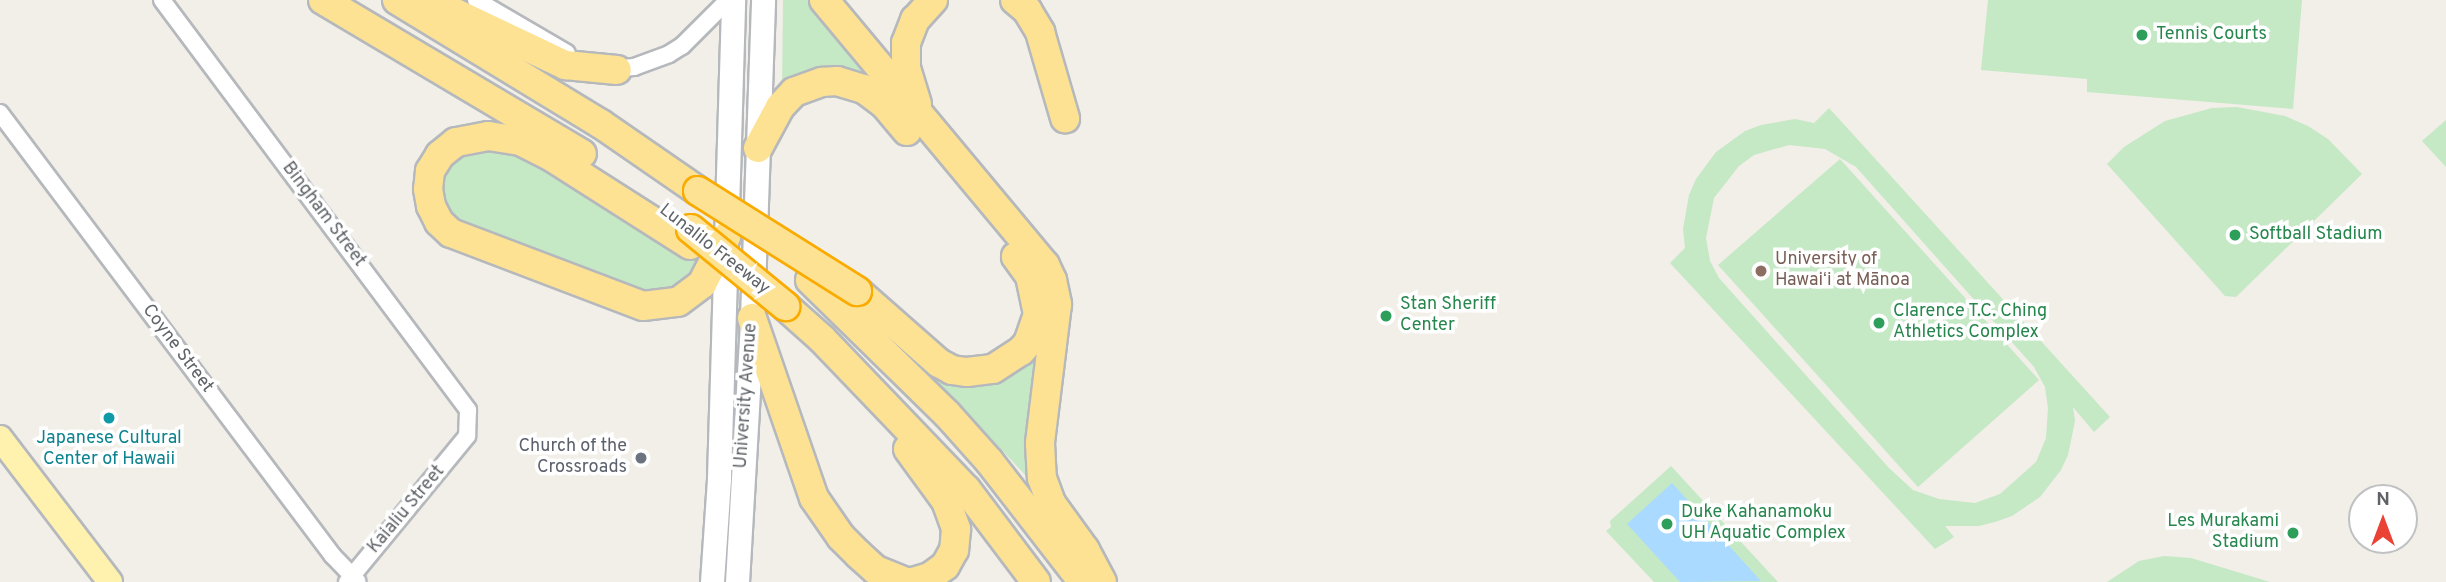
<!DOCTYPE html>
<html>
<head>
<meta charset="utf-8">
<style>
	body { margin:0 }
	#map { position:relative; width:2446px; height:582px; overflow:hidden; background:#f1efe8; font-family:Overpass,sans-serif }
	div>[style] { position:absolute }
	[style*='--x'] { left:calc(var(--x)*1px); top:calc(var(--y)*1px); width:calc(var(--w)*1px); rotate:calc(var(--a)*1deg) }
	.green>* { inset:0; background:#c5e8c5 }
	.water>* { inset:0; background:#aadaff }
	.roads { filter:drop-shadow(2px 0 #b5b8bc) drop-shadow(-2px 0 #b5b8bc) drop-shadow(0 2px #b5b8bc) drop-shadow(0 -2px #b5b8bc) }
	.street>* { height:16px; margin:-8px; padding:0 8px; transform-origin:8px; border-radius:8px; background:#fff }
	.secondary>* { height:23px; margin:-11.5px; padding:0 11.5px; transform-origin:11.5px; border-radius:11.5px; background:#fff }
	.primary>* { height:24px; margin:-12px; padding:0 12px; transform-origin:12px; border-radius:12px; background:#fff2af }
	.highway>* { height:28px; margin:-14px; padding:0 14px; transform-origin:14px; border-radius:14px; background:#fde293 }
	.bridges { filter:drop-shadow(2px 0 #f9ab00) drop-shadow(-2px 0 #f9ab00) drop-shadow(0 2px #f9ab00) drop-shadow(0 -2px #f9ab00) }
	.highway-bridge>* { height:28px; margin:-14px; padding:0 14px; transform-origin:14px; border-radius:14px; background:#fde293 }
	.dots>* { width:19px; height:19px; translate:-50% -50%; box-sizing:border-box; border:4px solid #fff; border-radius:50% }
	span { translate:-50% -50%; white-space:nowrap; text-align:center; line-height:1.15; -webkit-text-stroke:7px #fff; paint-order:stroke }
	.leisure-label { font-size:18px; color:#27864d }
	.left { translate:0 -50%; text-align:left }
	.right { translate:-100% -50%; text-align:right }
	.street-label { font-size:18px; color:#5f6368 }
	.education-label { font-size:18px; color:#785e54 }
	.culture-label { font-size:18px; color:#0d838f }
	.worship-label { font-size:18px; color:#5b616d }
	.north { position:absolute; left:2348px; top:484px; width:70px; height:70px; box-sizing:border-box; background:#fff; border:2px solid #bfc1c3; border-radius:50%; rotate:0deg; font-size:19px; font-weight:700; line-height:28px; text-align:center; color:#5f6368 }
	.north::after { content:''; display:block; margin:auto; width:24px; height:32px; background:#ea4335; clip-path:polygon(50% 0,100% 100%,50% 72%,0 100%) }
</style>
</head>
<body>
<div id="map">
	<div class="green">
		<div style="clip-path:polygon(783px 0,808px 0,1040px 273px,1048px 300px,1030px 458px,1032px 477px,1029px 479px,872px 313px,941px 373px,969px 379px,990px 378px,1023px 359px,1034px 341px,1044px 319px,1044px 301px,1039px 278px,1030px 263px,947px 167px,882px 95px,866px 82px,846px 75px,820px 75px,799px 80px,782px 91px)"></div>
		<div style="clip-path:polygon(1988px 0,2302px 0,2293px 109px,2087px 92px,2087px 79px,1981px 70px)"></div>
		<div style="clip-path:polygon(2237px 107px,2285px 116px,2308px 126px,2328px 139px,2362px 174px,2236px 297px,2225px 296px,2107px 164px,2124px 147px,2165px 121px,2212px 108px)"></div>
		<div style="clip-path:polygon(evenodd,1829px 108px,2110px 417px,2094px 432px,2073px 407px,2075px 421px,2068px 455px,2061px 470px,2040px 497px,2012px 516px,1995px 522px,1979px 526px,1945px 526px,1954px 537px,1935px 549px,1670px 263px,1685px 248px,1683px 229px,1689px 195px,1696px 179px,1716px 152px,1745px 131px,1761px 125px,1795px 119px,1814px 123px,1829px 108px,1789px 145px,1825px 149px,1856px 167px,2034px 367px,2045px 387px,2048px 408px,2046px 438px,2036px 462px,2000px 494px,1975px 503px,1939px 499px,1913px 490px,1889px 468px,1719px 278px,1710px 261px,1706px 238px,1714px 198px,1739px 166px,1754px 155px,1789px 145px)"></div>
		<div style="clip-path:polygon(2446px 120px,2446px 167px,2422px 141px)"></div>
		<div style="clip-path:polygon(469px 146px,534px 157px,712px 269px,678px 309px,445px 218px,437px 174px)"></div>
		<div style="clip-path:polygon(1840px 159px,2039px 380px,1918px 487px,1718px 265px)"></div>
		<div style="clip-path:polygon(1671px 466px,1778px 582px,1654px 582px,1606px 531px,1611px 527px,1610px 521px)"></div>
		<div style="clip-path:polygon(2164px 556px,2191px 558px,2270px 582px,2107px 582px,2139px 561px)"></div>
	</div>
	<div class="water">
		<div style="clip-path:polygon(1672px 483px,1761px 581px,1680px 582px,1627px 524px)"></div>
	</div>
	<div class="roads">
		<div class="street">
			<div style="--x:162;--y:0;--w:512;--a:53.26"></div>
			<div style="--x:468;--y:410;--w:26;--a:92"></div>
			<div style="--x:467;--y:436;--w:189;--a:129.4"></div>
			<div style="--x:476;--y:0;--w:105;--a:30.2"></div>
			<div style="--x:611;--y:69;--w:23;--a:-5"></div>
			<div style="--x:634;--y:67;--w:37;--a:-20"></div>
			<div style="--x:669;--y:54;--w:15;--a:-32"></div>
			<div style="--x:682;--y:46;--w:65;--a:-45"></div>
			<div style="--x:0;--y:113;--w:554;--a:53.07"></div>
			<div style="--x:333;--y:556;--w:35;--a:46"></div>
		</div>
		<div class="secondary">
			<div style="--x:712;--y:582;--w:104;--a:-86.1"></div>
			<div style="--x:719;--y:478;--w:478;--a:-88.3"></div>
			<div style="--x:737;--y:582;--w:264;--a:-86.7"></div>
			<div style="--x:752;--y:318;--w:318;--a:-88"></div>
		</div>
		<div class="primary">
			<div style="--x:0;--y:438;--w:181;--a:52.6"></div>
		</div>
		<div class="highway">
			<div style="--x:323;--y:0;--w:301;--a:30.7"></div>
			<div style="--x:397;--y:0;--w:239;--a:31.3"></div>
			<div style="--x:601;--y:124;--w:118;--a:34.6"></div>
			<div style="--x:428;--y:0;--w:152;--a:25.4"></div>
			<div style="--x:565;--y:65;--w:52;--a:5.5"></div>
			<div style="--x:824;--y:0;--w:345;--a:50.2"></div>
			<div style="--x:1045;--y:265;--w:17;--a:65"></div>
			<div style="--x:1052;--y:280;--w:25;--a:78"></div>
			<div style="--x:1057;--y:304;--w:140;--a:97"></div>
			<div style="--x:1040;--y:443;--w:35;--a:87"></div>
			<div style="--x:1042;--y:478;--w:27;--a:70"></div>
			<div style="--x:1051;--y:503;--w:58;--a:54.1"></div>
			<div style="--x:1085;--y:550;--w:36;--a:62"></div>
			<div style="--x:1015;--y:0;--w:16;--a:40"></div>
			<div style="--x:1027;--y:10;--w:26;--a:59"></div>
			<div style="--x:1040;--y:32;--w:90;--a:73.8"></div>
			<div style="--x:917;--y:104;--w:37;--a:-107"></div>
			<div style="--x:906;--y:69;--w:26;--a:-90"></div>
			<div style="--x:906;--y:43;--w:25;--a:-69"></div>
			<div style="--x:915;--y:20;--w:27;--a:-48"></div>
			<div style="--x:758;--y:148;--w:47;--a:-61.8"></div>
			<div style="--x:780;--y:107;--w:21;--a:-47"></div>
			<div style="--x:794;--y:92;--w:30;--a:-20"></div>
			<div style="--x:822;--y:82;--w:15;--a:-4"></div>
			<div style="--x:837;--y:81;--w:28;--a:17"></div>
			<div style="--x:864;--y:89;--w:26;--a:37"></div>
			<div style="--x:885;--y:105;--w:34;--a:50"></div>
			<div style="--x:690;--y:245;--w:164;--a:-147.5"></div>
			<div style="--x:552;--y:157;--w:36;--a:-153"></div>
			<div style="--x:520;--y:141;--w:32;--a:-171"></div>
			<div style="--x:488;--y:136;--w:33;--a:169"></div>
			<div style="--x:456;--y:142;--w:21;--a:141"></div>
			<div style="--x:440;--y:155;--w:19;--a:122"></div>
			<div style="--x:430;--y:171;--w:18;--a:96"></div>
			<div style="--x:428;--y:189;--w:17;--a:80"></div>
			<div style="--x:431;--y:206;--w:18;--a:63"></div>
			<div style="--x:439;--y:222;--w:16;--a:43"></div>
			<div style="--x:451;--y:233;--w:205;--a:20.8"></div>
			<div style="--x:643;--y:306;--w:35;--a:-7"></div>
			<div style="--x:678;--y:302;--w:30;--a:-37"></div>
			<div style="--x:702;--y:284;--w:53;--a:-62.9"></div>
			<div style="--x:810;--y:280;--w:192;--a:44.4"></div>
			<div style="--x:947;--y:414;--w:63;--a:48.2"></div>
			<div style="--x:989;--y:461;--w:153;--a:52.2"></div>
			<div style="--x:857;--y:291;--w:109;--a:41.3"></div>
			<div style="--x:939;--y:363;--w:15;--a:28"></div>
			<div style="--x:952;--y:370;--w:15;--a:8"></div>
			<div style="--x:967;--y:372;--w:26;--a:-7"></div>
			<div style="--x:993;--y:369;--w:33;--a:-33"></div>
			<div style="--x:1021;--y:351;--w:11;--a:-49"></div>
			<div style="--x:1028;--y:343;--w:31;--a:-71"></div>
			<div style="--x:1038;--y:314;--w:39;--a:-102"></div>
			<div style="--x:1030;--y:276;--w:24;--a:-126"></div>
			<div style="--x:785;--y:306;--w:50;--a:41.7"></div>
			<div style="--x:822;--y:339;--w:208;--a:46.2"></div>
			<div style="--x:966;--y:489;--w:116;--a:53"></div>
			<div style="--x:752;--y:318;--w:190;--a:71"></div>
			<div style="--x:814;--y:498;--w:47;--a:55.3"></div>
			<div style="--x:841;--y:537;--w:24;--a:45"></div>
			<div style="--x:858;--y:554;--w:24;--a:42"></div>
			<div style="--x:876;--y:570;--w:32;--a:22"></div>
			<div style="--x:908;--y:449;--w:64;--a:53.8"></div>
			<div style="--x:946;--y:501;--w:30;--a:70"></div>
			<div style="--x:956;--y:529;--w:21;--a:95"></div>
			<div style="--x:954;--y:550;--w:18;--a:119"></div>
			<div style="--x:945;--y:566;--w:19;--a:144"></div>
			<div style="--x:930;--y:577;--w:18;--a:164"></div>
		</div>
	</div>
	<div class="bridges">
		<div class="highway-bridge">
			<div style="--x:698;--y:191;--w:188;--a:32.2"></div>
			<div style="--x:691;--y:229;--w:122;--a:39.3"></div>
		</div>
	</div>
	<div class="dots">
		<div style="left:2142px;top:35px;background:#2e9e5b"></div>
		<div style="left:2235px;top:235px;background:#2e9e5b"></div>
		<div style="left:1761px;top:271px;background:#8d6e63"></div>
		<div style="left:1386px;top:316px;background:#2e9e5b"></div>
		<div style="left:1879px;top:323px;background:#2e9e5b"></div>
		<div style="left:109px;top:418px;background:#0f9aa8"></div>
		<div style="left:641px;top:458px;background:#6b7280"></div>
		<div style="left:1667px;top:524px;background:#2e9e5b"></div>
		<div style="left:2293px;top:533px;background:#2e9e5b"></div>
	</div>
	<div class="leisure-label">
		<span class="left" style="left:2156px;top:35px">Tennis Courts</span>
		<span class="left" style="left:2249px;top:235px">Softball Stadium</span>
		<span class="left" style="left:1400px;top:316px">Stan Sheriff<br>Center</span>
		<span class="left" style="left:1893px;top:323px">Clarence T.C. Ching<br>Athletics Complex</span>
		<span class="left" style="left:1681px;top:524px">Duke Kahanamoku<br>UH Aquatic Complex</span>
		<span class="right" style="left:2279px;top:533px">Les Murakami<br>Stadium</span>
	</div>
	<div class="street-label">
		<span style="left:323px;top:215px;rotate:53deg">Bingham Street</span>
		<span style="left:714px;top:250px;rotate:38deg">Lunalilo Freeway</span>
		<span style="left:177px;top:349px;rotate:53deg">Coyne Street</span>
		<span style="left:747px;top:396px;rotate:-86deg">University Avenue</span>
		<span style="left:407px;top:510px;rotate:-50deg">Kaialiu Street</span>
	</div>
	<div class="education-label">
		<span class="left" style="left:1775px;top:271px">University of<br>Hawaiʻi at Mānoa</span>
	</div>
	<div class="culture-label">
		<span style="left:109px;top:450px">Japanese Cultural<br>Center of Hawaii</span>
	</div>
	<div class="worship-label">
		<span class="right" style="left:627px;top:458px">Church of the<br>Crossroads</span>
	</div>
	<div class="north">N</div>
</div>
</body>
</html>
